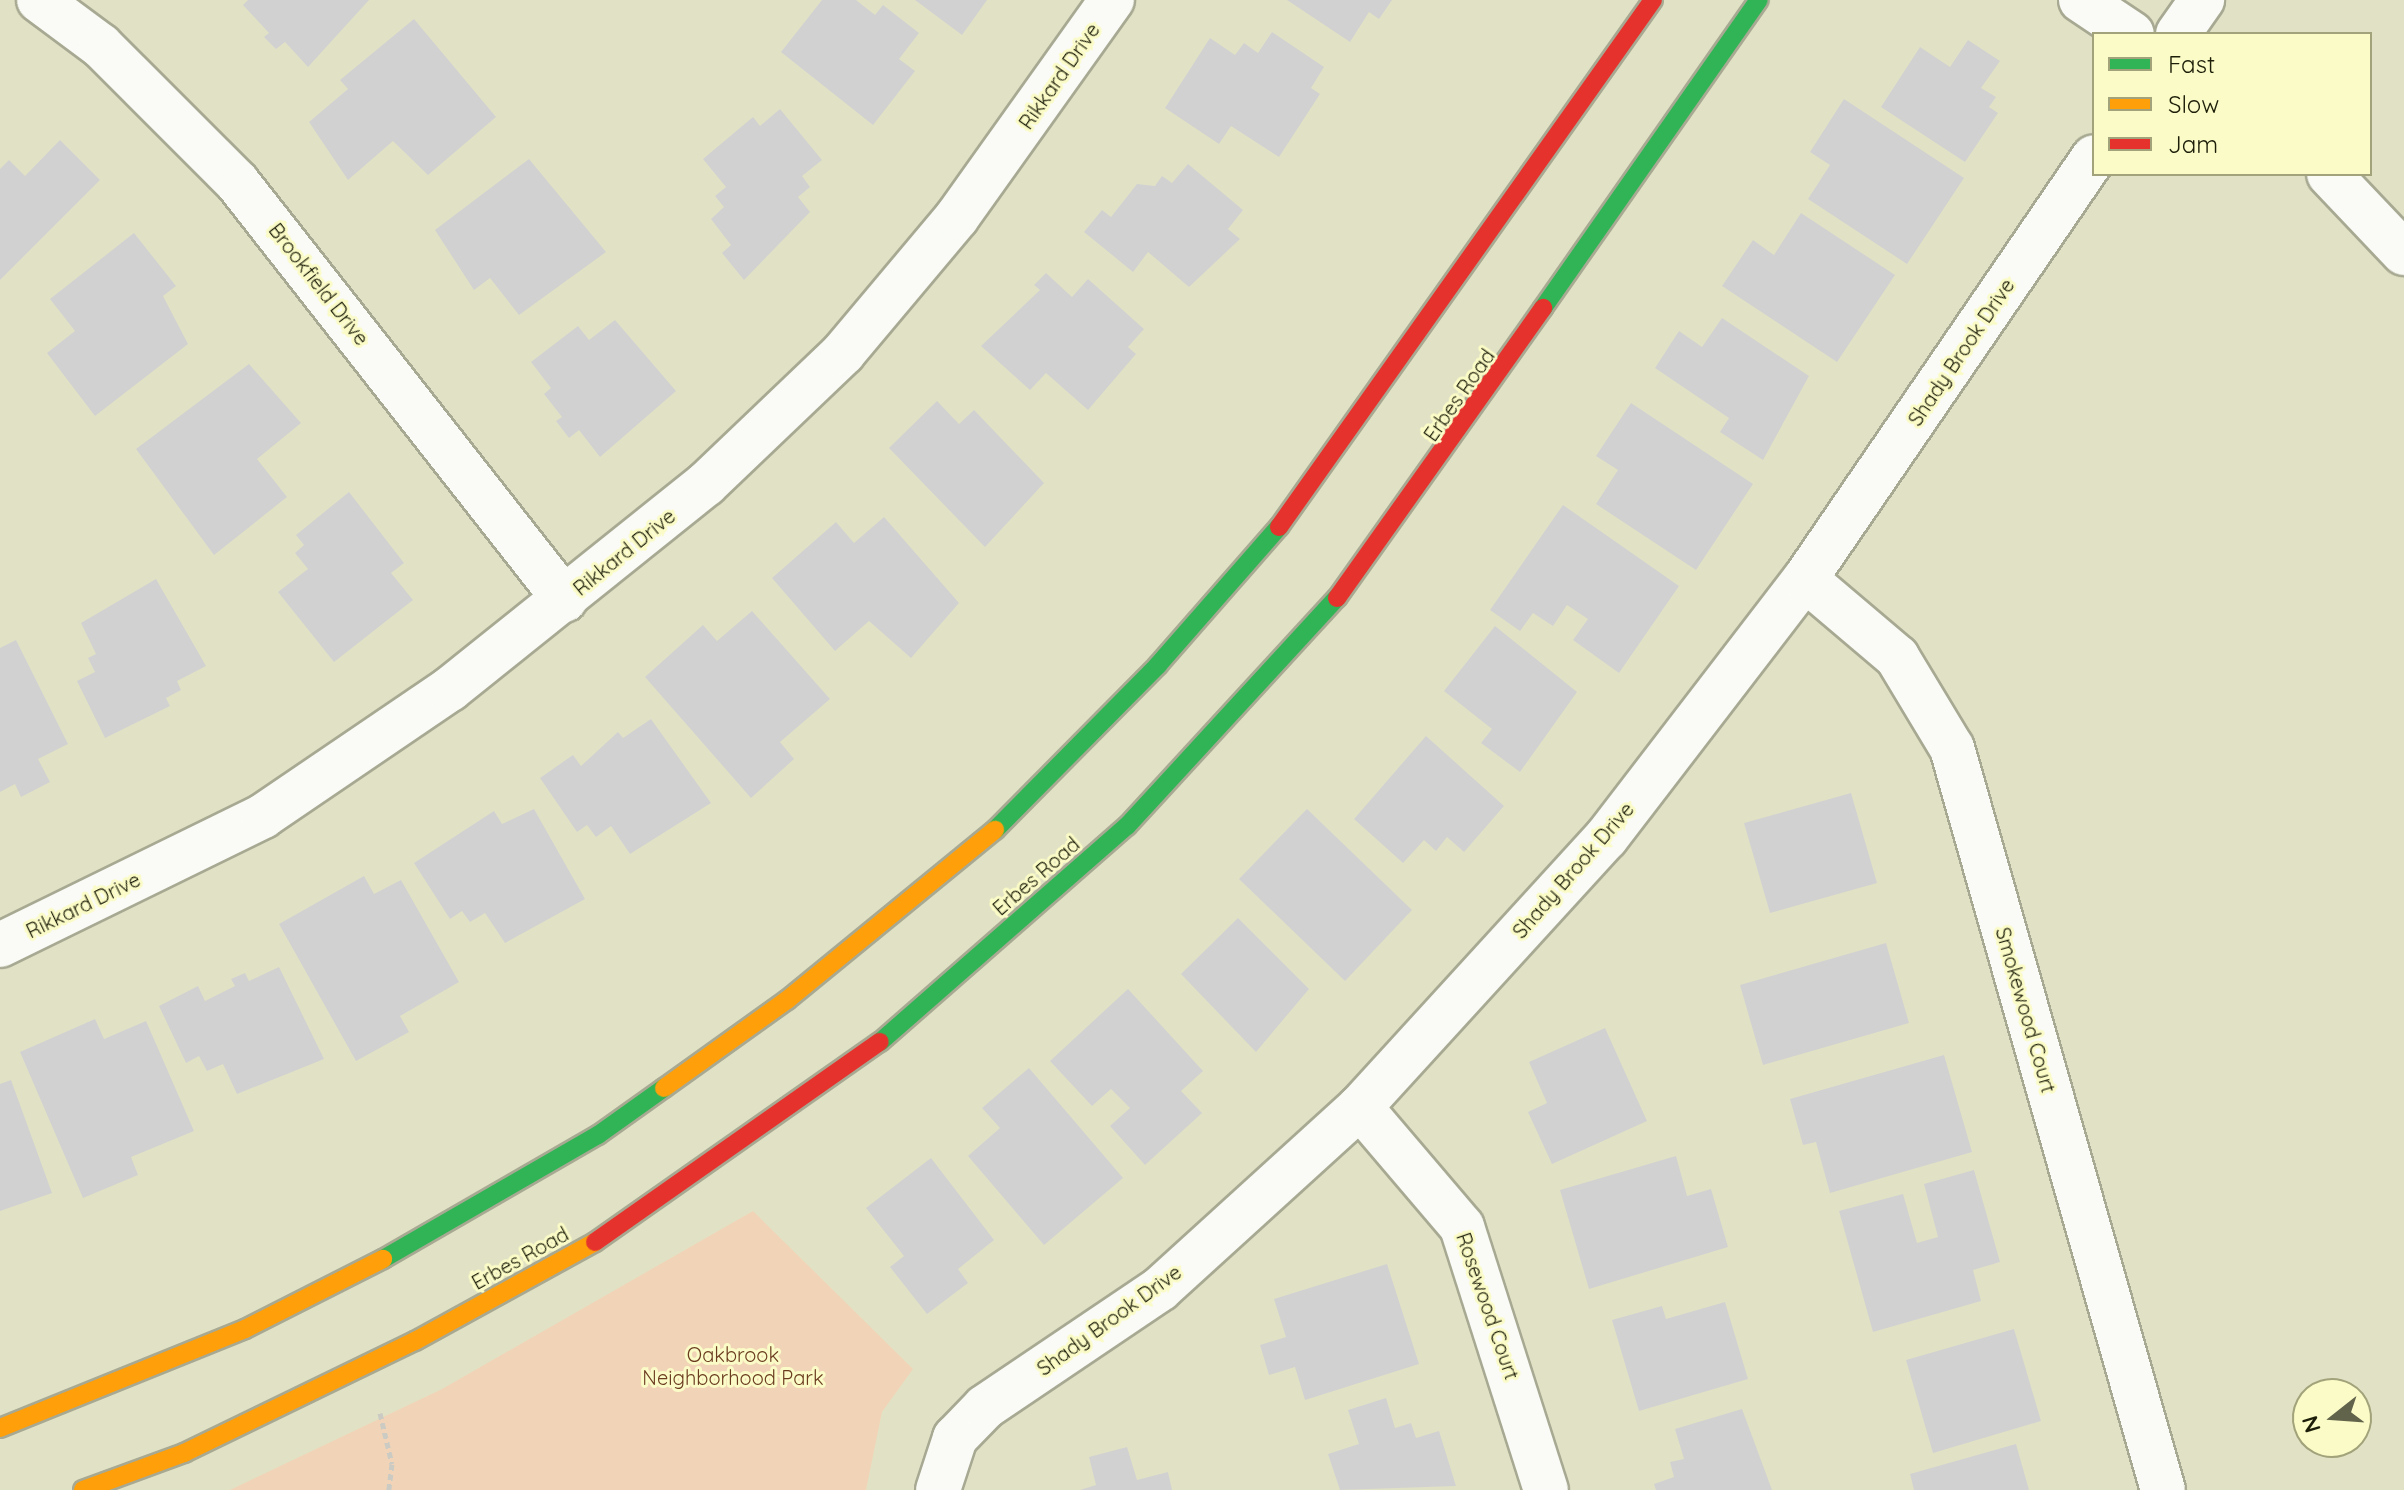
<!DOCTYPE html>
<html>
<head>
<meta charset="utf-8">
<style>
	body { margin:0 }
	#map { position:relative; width:2404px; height:1490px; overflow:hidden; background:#e1e2c5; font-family:Quicksand,sans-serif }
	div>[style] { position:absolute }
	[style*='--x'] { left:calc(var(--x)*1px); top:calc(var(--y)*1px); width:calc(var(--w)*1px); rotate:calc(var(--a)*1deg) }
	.green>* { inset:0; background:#f1d4b7 }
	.building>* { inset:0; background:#d2d1d1 }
	.path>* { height:5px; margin-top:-2.5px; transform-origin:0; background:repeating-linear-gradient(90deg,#cbcbc3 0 6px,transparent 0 10px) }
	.roads { filter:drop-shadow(2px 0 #a8a992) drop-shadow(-2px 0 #a8a992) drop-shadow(0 2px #a8a992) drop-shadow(0 -2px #a8a992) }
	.street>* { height:44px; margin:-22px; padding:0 22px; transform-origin:22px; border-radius:22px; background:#fafbf6 }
	.fast>* { height:18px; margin:-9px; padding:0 9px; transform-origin:9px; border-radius:9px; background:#30b455 }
	.slow>* { height:18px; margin:-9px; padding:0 9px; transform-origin:9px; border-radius:9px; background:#ff9f0a }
	.jam>* { height:18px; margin:-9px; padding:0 9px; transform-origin:9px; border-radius:9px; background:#e5322d }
	span { translate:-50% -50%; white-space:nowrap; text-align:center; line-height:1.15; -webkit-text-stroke:6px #fafbc6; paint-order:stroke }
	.street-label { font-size:20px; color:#1d1e09 }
	.park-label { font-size:20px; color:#6b3b20 }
	.legend { position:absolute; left:2092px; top:32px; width:280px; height:144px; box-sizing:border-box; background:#fafbc6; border:2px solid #a2a37a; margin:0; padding:10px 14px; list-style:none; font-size:24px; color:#1d1e09 }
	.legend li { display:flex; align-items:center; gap:16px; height:40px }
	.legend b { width:40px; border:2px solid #a2a37a }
	.north { position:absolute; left:2292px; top:1378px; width:80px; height:80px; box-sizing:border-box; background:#fafbc6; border:2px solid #a2a37a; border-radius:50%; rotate:253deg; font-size:22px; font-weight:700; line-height:32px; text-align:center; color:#1d1e09 }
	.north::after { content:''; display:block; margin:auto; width:28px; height:36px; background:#62634b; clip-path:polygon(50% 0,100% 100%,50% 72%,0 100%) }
</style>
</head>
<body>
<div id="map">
	<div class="green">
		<div style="clip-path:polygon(753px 1211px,913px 1369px,882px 1412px,866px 1490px,230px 1490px,442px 1389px)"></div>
	</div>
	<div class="building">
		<div style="clip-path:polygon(248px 0,369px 0,308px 67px,285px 42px,276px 49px,264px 37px,269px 33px,243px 5px)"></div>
		<div style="clip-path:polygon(822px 0,856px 0,875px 15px,883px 5px,919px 33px,899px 59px,915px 71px,873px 125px,781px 52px)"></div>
		<div style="clip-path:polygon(915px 0,987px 0,962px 35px)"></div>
		<div style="clip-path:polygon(1287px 0,1392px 0,1379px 19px,1369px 12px,1350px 42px)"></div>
		<div style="clip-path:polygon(414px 19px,496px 117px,428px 175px,393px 141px,348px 180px,309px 122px,348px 89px,340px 80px)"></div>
		<div style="clip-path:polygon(1272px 32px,1324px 67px,1311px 88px,1320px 94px,1279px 157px,1231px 126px,1219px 144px,1165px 108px,1210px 38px,1235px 55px,1244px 43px,1258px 53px)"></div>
		<div style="clip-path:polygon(1968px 40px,2000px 61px,1981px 88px,1996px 97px,1989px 107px,1998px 113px,1965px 162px,1881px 107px,1920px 47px,1950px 67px)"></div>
		<div style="clip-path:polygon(1844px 99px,1964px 178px,1907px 264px,1808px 199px,1830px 165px,1810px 152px)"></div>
		<div style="clip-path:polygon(780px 109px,822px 160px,802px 176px,810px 187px,798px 197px,810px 212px,744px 280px,722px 253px,731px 245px,711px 219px,724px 207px,715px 196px,726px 187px,703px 159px,753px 117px,760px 126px)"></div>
		<div style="clip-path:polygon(60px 140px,100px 180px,0 280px,0 169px,9px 160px,25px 176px)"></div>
		<div style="clip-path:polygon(529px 159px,606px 252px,519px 315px,490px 278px,474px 290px,435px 230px)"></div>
		<div style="clip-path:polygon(1188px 164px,1243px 210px,1228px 229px,1240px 239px,1189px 287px,1148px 252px,1133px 272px,1084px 232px,1102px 210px,1111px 217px,1137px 184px,1155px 186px,1162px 176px,1172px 183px)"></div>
		<div style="clip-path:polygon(1801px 213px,1895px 275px,1837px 362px,1722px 286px,1753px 240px,1774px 255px)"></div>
		<div style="clip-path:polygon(134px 233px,176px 286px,163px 296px,188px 344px,95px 416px,47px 353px,75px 331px,50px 299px)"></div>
		<div style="clip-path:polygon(1046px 273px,1072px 297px,1088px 279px,1144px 329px,1128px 347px,1136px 354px,1088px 410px,1046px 373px,1030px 390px,981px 346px,1040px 290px,1034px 285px)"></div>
		<div style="clip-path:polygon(1722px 318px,1809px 376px,1763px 460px,1720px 432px,1729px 418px,1655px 368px,1679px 331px,1702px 347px)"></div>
		<div style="clip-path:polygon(615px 320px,676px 391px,600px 457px,579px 430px,569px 438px,556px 421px,562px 417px,544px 394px,551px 388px,531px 362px,578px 326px,589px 340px)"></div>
		<div style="clip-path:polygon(249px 364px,301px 423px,257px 459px,287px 497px,214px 555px,136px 449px)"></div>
		<div style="clip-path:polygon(937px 401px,959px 424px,974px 410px,1044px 483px,985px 547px,889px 448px)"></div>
		<div style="clip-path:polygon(1631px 403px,1753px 484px,1696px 570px,1596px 504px,1618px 470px,1596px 456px)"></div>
		<div style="clip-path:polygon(349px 492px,404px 563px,391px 573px,413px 600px,334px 662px,278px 592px,308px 569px,295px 553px,304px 545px,296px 535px)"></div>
		<div style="clip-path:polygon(1563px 505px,1679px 586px,1619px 673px,1573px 640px,1588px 619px,1567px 605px,1553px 626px,1533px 613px,1520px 631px,1490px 610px)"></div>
		<div style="clip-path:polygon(884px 517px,959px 603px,911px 658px,869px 621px,835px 651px,772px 578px,836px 522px,854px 543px)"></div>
		<div style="clip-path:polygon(156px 579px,206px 666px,177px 681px,181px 690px,166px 698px,170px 706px,105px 738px,77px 681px,95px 672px,88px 658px,96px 654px,81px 623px)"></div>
		<div style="clip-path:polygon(752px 611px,830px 699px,780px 742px,794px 759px,751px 798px,645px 677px,703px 625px,717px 641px)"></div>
		<div style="clip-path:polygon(1495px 626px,1577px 692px,1520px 772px,1481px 743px,1492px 729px,1444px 691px)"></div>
		<div style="clip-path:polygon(16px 640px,68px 744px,38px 759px,50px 782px,21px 797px,15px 784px,0 792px,0 648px)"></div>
		<div style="clip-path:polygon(651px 719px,711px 803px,630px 854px,611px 826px,596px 837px,587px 825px,577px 832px,540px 778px,573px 755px,581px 766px,618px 732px,623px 738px)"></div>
		<div style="clip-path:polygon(1426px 736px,1504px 806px,1464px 852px,1447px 837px,1436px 851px,1424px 840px,1403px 863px,1354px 819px)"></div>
		<div style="clip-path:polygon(1851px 793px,1877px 883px,1770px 913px,1744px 823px)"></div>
		<div style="clip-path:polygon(534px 809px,585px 899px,505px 943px,485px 913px,470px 922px,462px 911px,450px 919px,414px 863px,494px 811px,502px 824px)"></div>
		<div style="clip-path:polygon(1307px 809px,1412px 910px,1345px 981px,1239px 879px)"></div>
		<div style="clip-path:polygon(364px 876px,374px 894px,401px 880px,459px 982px,400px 1016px,409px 1032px,356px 1061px,279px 924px)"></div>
		<div style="clip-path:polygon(1238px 918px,1309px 989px,1256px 1052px,1181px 974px)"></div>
		<div style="clip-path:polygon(1886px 943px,1909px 1023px,1763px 1065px,1740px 985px)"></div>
		<div style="clip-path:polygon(279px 967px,324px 1059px,237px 1094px,223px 1064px,207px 1071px,199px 1056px,186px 1063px,159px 1006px,198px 986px,205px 1001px,235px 986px,231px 979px,245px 973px,249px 981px)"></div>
		<div style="clip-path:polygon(1128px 989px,1203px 1071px,1181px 1091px,1202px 1113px,1145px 1165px,1110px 1126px,1130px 1108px,1111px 1089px,1092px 1106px,1050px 1061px)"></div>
		<div style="clip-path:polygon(95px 1019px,104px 1039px,146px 1021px,194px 1131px,131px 1157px,138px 1175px,83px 1198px,20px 1052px)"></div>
		<div style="clip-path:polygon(1605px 1028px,1647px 1121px,1552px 1164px,1528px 1112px,1547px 1103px,1529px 1062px)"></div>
		<div style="clip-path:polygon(1944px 1055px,1972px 1152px,1830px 1193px,1816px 1142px,1803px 1145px,1790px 1099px)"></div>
		<div style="clip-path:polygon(1029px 1068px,1123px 1178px,1044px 1245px,968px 1156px,1000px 1128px,982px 1108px)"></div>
		<div style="clip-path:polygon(11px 1080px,52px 1193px,0 1211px,0 1084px)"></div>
		<div style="clip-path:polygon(1676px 1156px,1687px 1196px,1711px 1189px,1728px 1247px,1589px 1289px,1560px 1190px)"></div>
		<div style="clip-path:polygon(931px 1158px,994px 1240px,958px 1269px,968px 1283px,927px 1314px,890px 1267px,904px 1256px,866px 1208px)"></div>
		<div style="clip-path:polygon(1974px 1170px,2000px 1262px,1973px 1270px,1981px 1301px,1873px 1332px,1839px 1211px,1903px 1194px,1917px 1243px,1938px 1237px,1924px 1184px)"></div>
		<div style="clip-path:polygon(1387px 1264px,1419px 1364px,1305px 1400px,1295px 1367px,1269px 1375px,1260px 1345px,1286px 1337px,1274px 1299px)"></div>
		<div style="clip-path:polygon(1725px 1302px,1748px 1379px,1639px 1411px,1612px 1320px,1662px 1306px,1666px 1319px)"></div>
		<div style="clip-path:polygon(2014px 1329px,2041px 1421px,1933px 1453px,1906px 1360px)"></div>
		<div style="clip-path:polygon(1386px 1398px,1395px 1428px,1411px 1423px,1416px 1438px,1439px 1431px,1456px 1486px,1340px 1490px,1328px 1454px,1359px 1444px,1348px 1410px)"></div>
		<div style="clip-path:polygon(1742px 1409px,1772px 1490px,1656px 1490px,1654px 1484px,1674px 1477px,1670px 1462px,1684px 1459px,1675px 1429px)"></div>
		<div style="clip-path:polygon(2016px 1444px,2029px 1490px,1914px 1490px,1910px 1474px)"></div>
		<div style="clip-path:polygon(1127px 1447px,1137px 1480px,1168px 1472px,1172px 1490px,1080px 1490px,1096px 1485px,1089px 1457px)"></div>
	</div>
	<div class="path">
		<div style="--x:380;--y:1413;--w:52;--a:76.8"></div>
		<div style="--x:392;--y:1464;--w:26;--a:97"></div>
	</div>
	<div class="roads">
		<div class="street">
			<div style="--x:39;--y:0;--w:77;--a:36.6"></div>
			<div style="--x:101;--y:46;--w:192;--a:45"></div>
			<div style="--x:237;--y:182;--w:531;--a:51.88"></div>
			<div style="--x:2081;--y:0;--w:61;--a:33.7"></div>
			<div style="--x:2178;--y:34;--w:42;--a:-54.8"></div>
			<div style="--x:2329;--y:174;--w:109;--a:46.5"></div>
			<div style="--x:1805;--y:579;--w:121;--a:40.3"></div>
			<div style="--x:1897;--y:657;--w:106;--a:58.9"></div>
			<div style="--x:1952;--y:748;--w:771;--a:74.13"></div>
			<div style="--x:0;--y:945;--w:293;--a:-26.1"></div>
			<div style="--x:263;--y:816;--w:226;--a:-34.2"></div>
			<div style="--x:450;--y:689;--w:328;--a:-38.7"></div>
			<div style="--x:706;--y:484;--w:190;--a:-43.7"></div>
			<div style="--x:843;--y:353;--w:177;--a:-50"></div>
			<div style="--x:957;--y:217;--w:267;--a:-54.5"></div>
			<div style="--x:1360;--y:1107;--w:157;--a:49.6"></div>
			<div style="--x:1462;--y:1227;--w:276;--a:72.3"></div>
			<div style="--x:938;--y:1490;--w:55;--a:-71.9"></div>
			<div style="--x:955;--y:1438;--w:43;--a:-45.9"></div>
			<div style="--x:985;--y:1407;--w:211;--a:-34"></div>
			<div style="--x:1160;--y:1289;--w:270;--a:-42.3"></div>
			<div style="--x:1360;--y:1107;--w:365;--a:-47.6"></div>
			<div style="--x:1606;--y:838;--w:327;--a:-52.5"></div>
			<div style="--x:1805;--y:579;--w:511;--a:-55.6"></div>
		</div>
		<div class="fast">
			<div style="--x:1543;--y:308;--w:376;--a:-55"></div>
			<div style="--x:995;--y:830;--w:232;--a:-45.3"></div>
			<div style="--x:1158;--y:665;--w:184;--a:-48.8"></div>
			<div style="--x:880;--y:1042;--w:328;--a:-41.2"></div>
			<div style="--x:1127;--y:826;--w:310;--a:-47.4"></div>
			<div style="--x:383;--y:1259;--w:248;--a:-30"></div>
			<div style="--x:598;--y:1135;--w:81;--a:-35.5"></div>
		</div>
		<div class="slow">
			<div style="--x:664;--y:1088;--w:151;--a:-35.6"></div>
			<div style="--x:787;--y:1000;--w:269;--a:-39.3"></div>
			<div style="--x:0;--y:1428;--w:264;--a:-22"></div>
			<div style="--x:245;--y:1329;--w:155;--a:-26.9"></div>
			<div style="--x:83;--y:1490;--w:108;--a:-20.1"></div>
			<div style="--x:184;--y:1453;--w:257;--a:-25.9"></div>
			<div style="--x:415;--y:1341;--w:205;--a:-28.8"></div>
		</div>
		<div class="jam">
			<div style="--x:1279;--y:527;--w:646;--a:-54.64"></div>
			<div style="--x:1337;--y:598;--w:356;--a:-54.6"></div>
			<div style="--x:595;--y:1242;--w:348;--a:-35.1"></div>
		</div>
	</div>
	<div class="street-label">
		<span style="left:1059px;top:76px;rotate:-55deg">Rikkard Drive</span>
		<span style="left:319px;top:284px;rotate:52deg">Brookfield Drive</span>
		<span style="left:1961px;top:352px;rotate:-56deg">Shady Brook Drive</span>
		<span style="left:1459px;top:395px;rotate:-55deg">Erbes Road</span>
		<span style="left:624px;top:552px;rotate:-39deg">Rikkard Drive</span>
		<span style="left:1573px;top:870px;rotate:-49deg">Shady Brook Drive</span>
		<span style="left:1036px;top:876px;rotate:-41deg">Erbes Road</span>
		<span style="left:83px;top:905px;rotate:-26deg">Rikkard Drive</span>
		<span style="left:2026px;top:1010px;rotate:74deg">Smokewood Court</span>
		<span style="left:520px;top:1258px;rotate:-29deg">Erbes Road</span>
		<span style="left:1488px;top:1306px;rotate:71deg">Rosewood Court</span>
		<span style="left:1109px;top:1320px;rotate:-36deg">Shady Brook Drive</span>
	</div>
	<div class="park-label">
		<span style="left:733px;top:1366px">Oakbrook<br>Neighborhood Park</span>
	</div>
	<ul class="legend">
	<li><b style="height:10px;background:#30b455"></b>Fast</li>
	<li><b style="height:10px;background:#ff9f0a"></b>Slow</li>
	<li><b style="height:10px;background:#e5322d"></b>Jam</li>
	</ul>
	<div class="north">N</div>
</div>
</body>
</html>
